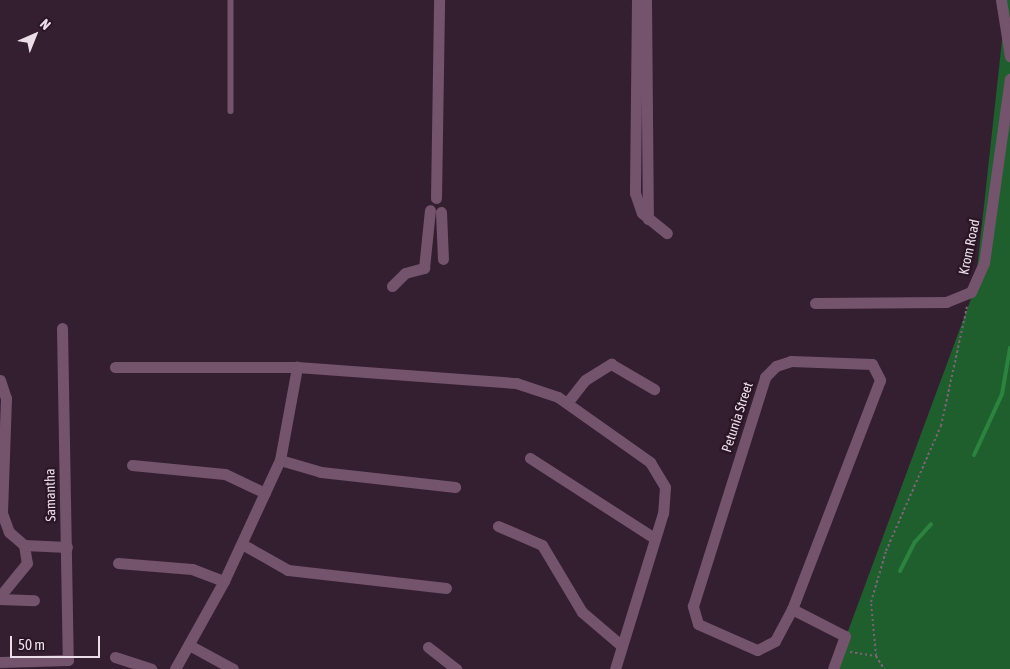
<!DOCTYPE html>
<html>
<head>
<meta charset="utf-8">
<style>
	body { margin:0 }
	#map { position:relative; width:1010px; height:669px; overflow:hidden; background:#341f30; font-family:"Asap Condensed",sans-serif }
	div>[style] { position:absolute }
	[style*='--x'] { left:calc(var(--x)*1px); top:calc(var(--y)*1px); width:calc(var(--w)*1px); rotate:calc(var(--a)*1deg) }
	.green>* { inset:0; background:#1f5f2d }
	.stream>* { height:4px; margin:-2px; padding:0 2px; transform-origin:2px; border-radius:2px; background:#2c823f }
	.path>* { height:2px; margin-top:-1px; transform-origin:0; background:repeating-linear-gradient(90deg,#776574 0 2.5px,transparent 0 5px) }
	.lane>* { height:5.5px; margin:-2.75px; padding:0 2.75px; transform-origin:2.75px; border-radius:2.75px; background:#74536d }
	.street>* { height:11px; margin:-5.5px; padding:0 5.5px; transform-origin:5.5px; border-radius:5.5px; background:#74536d }
	span { translate:-50% -50%; white-space:nowrap; text-align:center; line-height:1.15; -webkit-text-stroke:5px #2a1626; paint-order:stroke }
	.street-label { font-size:14px; color:#ecdee9 }
	.north { position:absolute; left:10px; top:10px; width:50px; height:50px; -webkit-text-stroke:4px #2a1626; paint-order:stroke; rotate:44deg; font-size:14px; font-weight:700; line-height:20px; text-align:center; color:#ecdee9 }
	.north::after { content:''; display:block; margin:auto; width:18px; height:22px; background:#ecdee9; clip-path:polygon(50% 0,100% 100%,50% 72%,0 100%) }
	.scale { position:absolute; left:10px; top:636px; width:90px; height:22px; box-sizing:border-box; border:2px solid #ecdee9; border-top:0; padding-left:6px; font-size:15px; line-height:18px; white-space:nowrap; color:#ecdee9; -webkit-text-stroke:4px #2a1626; paint-order:stroke }
</style>
</head>
<body>
<div id="map">
	<div class="green">
		<div style="clip-path:polygon(999px 0,1010px 0,1010px 669px,834px 669px,975px 288px,1005px 13px)"></div>
	</div>
	<div class="stream">
		<div style="--x:974;--y:455;--w:67;--a:-65.3"></div>
		<div style="--x:1002;--y:394;--w:47;--a:-80.1"></div>
		<div style="--x:900;--y:571;--w:33;--a:-63"></div>
		<div style="--x:915;--y:542;--w:24;--a:-48"></div>
	</div>
	<div class="path">
		<div style="--x:850;--y:652;--w:26;--a:9"></div>
		<div style="--x:876;--y:656;--w:15;--a:58"></div>
		<div style="--x:876;--y:656;--w:54;--a:-95.3"></div>
		<div style="--x:871;--y:602;--w:53;--a:-73.6"></div>
		<div style="--x:886;--y:551;--w:137;--a:-66.3"></div>
		<div style="--x:941;--y:426;--w:122;--a:-77.7"></div>
	</div>
	<div class="lane">
		<div style="--x:231;--y:0;--w:111;--a:90"></div>
	</div>
	<div class="street">
		<div style="--x:637;--y:0;--w:193;--a:90.6"></div>
		<div style="--x:635;--y:193;--w:21;--a:71"></div>
		<div style="--x:642;--y:213;--w:32;--a:39"></div>
		<div style="--x:646;--y:0;--w:219;--a:89.5"></div>
		<div style="--x:1001;--y:0;--w:57;--a:80.9"></div>
		<div style="--x:436;--y:198;--w:198;--a:-89.1"></div>
		<div style="--x:441;--y:212;--w:47;--a:87.6"></div>
		<div style="--x:392;--y:286;--w:18;--a:-45"></div>
		<div style="--x:405;--y:273;--w:20;--a:-15"></div>
		<div style="--x:424;--y:268;--w:58;--a:-84.1"></div>
		<div style="--x:815;--y:303;--w:131;--a:-0.4"></div>
		<div style="--x:946;--y:302;--w:27;--a:-22"></div>
		<div style="--x:971;--y:292;--w:32;--a:-66"></div>
		<div style="--x:984;--y:263;--w:186;--a:-82"></div>
		<div style="--x:62;--y:328;--w:332;--a:89"></div>
		<div style="--x:791;--y:361;--w:81;--a:2.1"></div>
		<div style="--x:872;--y:364;--w:18;--a:63"></div>
		<div style="--x:880;--y:380;--w:245;--a:111"></div>
		<div style="--x:792;--y:609;--w:36;--a:118"></div>
		<div style="--x:775;--y:641;--w:20;--a:153"></div>
		<div style="--x:757;--y:650;--w:64;--a:-156.2"></div>
		<div style="--x:698;--y:624;--w:19;--a:-106"></div>
		<div style="--x:693;--y:606;--w:240;--a:-72.5"></div>
		<div style="--x:765;--y:377;--w:16;--a:-45"></div>
		<div style="--x:776;--y:366;--w:16;--a:-18"></div>
		<div style="--x:115;--y:367;--w:182;--a:0"></div>
		<div style="--x:297;--y:367;--w:220;--a:4.2"></div>
		<div style="--x:516;--y:383;--w:44;--a:18.4"></div>
		<div style="--x:558;--y:397;--w:113;--a:35.2"></div>
		<div style="--x:650;--y:462;--w:29;--a:59"></div>
		<div style="--x:665;--y:487;--w:26;--a:94"></div>
		<div style="--x:663;--y:513;--w:163;--a:107.1"></div>
		<div style="--x:0;--y:380;--w:19;--a:72"></div>
		<div style="--x:6;--y:398;--w:115;--a:92"></div>
		<div style="--x:2;--y:513;--w:20;--a:70"></div>
		<div style="--x:9;--y:532;--w:20;--a:41"></div>
		<div style="--x:24;--y:545;--w:18;--a:81"></div>
		<div style="--x:27;--y:563;--w:43;--a:129.3"></div>
		<div style="--x:567;--y:403;--w:29;--a:-52"></div>
		<div style="--x:585;--y:380;--w:31;--a:-32"></div>
		<div style="--x:611;--y:364;--w:50;--a:30.2"></div>
		<div style="--x:530;--y:458;--w:148;--a:32.8"></div>
		<div style="--x:280;--y:460;--w:43;--a:16.3"></div>
		<div style="--x:321;--y:472;--w:135;--a:6.4"></div>
		<div style="--x:132;--y:465;--w:93;--a:5.5"></div>
		<div style="--x:225;--y:474;--w:44;--a:25.4"></div>
		<div style="--x:498;--y:526;--w:48;--a:23.4"></div>
		<div style="--x:542;--y:545;--w:78;--a:59.2"></div>
		<div style="--x:582;--y:612;--w:52;--a:40.4"></div>
		<div style="--x:242;--y:544;--w:53;--a:29.5"></div>
		<div style="--x:288;--y:570;--w:159;--a:6.5"></div>
		<div style="--x:24;--y:545;--w:43;--a:2.7"></div>
		<div style="--x:118;--y:563;--w:74;--a:4.6"></div>
		<div style="--x:192;--y:569;--w:34;--a:21"></div>
		<div style="--x:0;--y:599;--w:34;--a:2"></div>
		<div style="--x:792;--y:609;--w:59;--a:27"></div>
		<div style="--x:845;--y:636;--w:35;--a:110"></div>
		<div style="--x:189;--y:645;--w:50;--a:28.6"></div>
		<div style="--x:428;--y:647;--w:36;--a:38"></div>
		<div style="--x:115;--y:657;--w:38;--a:18"></div>
		<div style="--x:0;--y:662;--w:68;--a:-1.7"></div>
		<div style="--x:175;--y:669;--w:101;--a:-60.9"></div>
		<div style="--x:224;--y:581;--w:133;--a:-65.2"></div>
		<div style="--x:280;--y:460;--w:95;--a:-79.6"></div>
	</div>
	<div class="street-label">
		<span style="left:969px;top:247px;rotate:-78deg">Krom Road</span>
		<span style="left:737px;top:417px;rotate:-72deg">Petunia Street</span>
		<span style="left:50px;top:495px;rotate:-91deg">Samantha</span>
	</div>
	<div class="north">N</div>
	<div class="scale">50 m</div>
</div>
</body>
</html>
